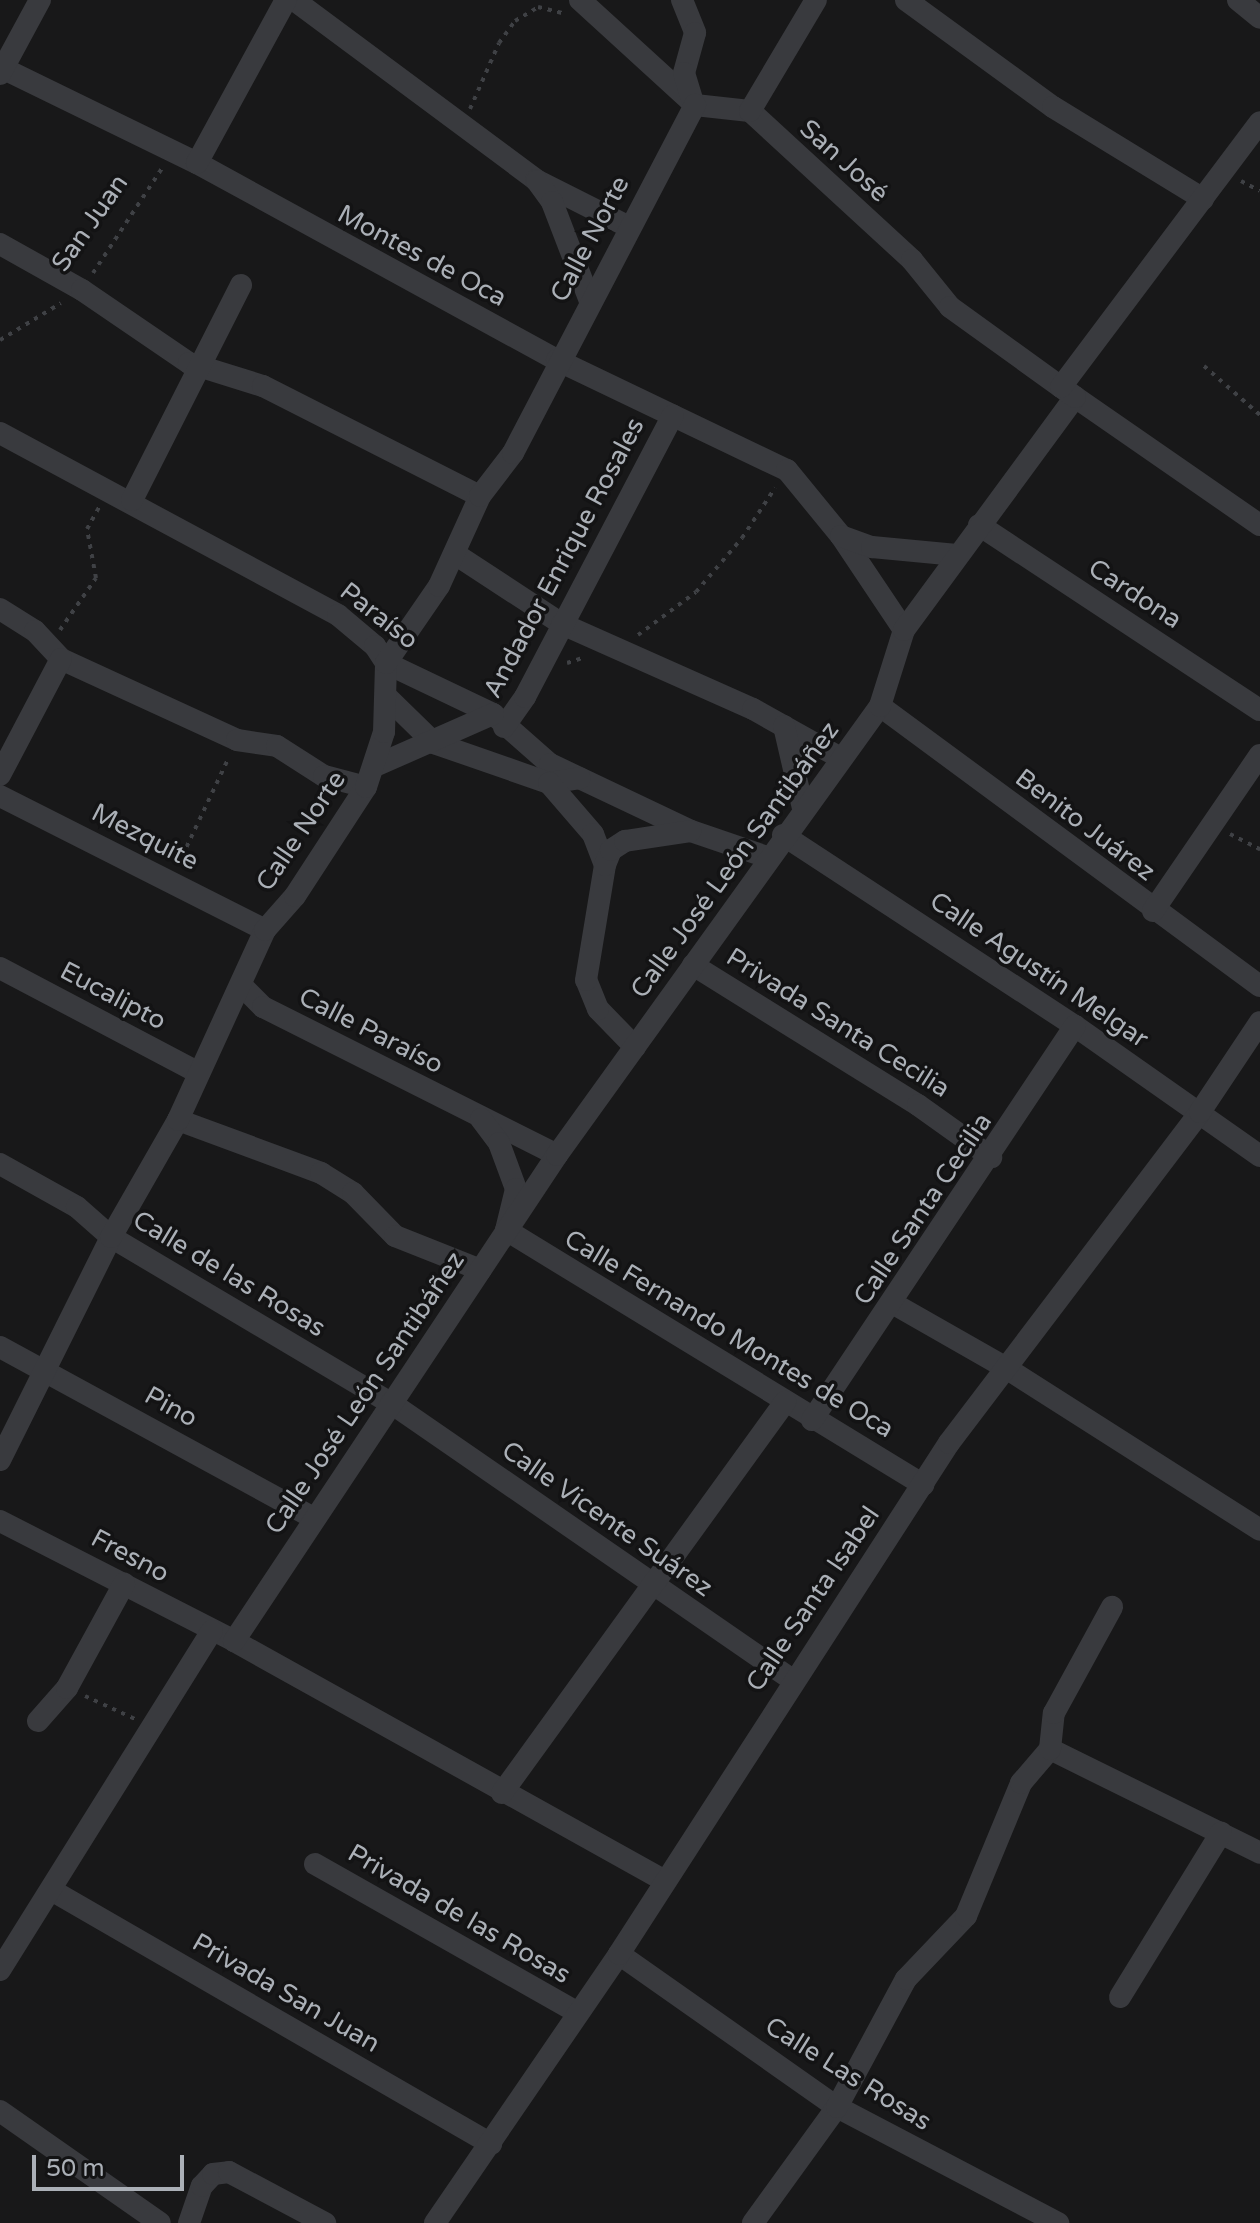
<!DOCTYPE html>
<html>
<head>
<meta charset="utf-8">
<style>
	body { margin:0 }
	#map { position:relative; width:1260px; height:2223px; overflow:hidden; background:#181819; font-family:"Varela Round",sans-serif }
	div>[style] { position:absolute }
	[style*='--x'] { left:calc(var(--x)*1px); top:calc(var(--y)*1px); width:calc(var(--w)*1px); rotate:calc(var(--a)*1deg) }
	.path>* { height:4px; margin-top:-2px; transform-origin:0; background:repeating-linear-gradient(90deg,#3f4145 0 4px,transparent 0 10px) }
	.minor>* { height:22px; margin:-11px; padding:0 11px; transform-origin:11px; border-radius:11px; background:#393a3e }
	span { translate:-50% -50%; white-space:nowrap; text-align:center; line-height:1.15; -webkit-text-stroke:7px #131314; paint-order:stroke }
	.street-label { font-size:26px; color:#abb0b7 }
	.scale { position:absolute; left:32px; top:2155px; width:152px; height:36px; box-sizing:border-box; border:4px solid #abb0b7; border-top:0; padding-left:10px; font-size:24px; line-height:28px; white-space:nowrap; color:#abb0b7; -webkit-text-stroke:6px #131314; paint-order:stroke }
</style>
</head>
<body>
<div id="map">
	<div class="path">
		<div style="--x:470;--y:109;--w:72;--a:-66.3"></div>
		<div style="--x:499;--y:43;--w:27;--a:-54"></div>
		<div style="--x:515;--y:21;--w:27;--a:-31"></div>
		<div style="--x:538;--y:7;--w:29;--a:14"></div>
		<div style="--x:1241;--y:181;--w:21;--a:28"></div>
		<div style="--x:93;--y:273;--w:127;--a:-56.6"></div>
		<div style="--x:0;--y:340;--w:71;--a:-31.2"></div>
		<div style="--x:1204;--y:366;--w:74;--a:41.2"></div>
		<div style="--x:60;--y:630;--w:63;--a:-55.3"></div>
		<div style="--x:96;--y:578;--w:50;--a:-100.4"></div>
		<div style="--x:87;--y:529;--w:25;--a:-61"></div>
		<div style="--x:638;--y:635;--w:72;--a:-36.6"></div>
		<div style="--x:696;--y:592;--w:71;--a:-49.6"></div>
		<div style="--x:742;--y:538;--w:60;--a:-56.6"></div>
		<div style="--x:567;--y:663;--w:19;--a:-18"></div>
		<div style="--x:1230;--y:834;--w:34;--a:27"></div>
		<div style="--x:178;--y:865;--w:119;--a:-64.7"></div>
		<div style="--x:85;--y:1696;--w:55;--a:24.7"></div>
	</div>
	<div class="minor">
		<div style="--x:294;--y:0;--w:302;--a:36.6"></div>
		<div style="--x:536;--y:180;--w:104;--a:26.8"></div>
		<div style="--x:580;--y:0;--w:156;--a:42.4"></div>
		<div style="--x:695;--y:105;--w:55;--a:6.2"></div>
		<div style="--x:750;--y:111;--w:220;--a:42.6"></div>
		<div style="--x:912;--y:260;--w:60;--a:51"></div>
		<div style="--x:950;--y:307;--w:137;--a:35.8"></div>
		<div style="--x:682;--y:0;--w:35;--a:68"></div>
		<div style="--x:695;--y:33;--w:41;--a:105.4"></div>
		<div style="--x:684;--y:73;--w:28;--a:73"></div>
		<div style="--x:906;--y:0;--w:182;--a:36.1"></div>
		<div style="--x:1053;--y:107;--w:176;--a:31.5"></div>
		<div style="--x:1238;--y:0;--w:28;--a:39"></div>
		<div style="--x:0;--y:67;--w:219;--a:26"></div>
		<div style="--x:197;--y:163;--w:410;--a:28.7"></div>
		<div style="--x:557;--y:360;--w:255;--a:25.6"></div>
		<div style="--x:787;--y:470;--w:85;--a:50.7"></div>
		<div style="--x:841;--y:536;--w:113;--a:56.2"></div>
		<div style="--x:0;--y:74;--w:84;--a:-61.6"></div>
		<div style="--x:750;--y:111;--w:129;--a:-59.3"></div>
		<div style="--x:197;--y:163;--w:186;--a:-61.4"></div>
		<div style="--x:537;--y:181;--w:26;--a:54"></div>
		<div style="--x:552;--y:202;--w:106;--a:69"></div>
		<div style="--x:0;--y:244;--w:94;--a:29.3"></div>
		<div style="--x:82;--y:290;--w:130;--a:34.3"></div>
		<div style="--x:189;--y:363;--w:77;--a:17.3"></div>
		<div style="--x:263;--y:386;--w:243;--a:26.9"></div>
		<div style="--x:1075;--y:397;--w:225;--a:34.7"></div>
		<div style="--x:0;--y:433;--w:384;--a:28.3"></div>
		<div style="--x:338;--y:615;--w:48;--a:40"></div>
		<div style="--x:375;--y:646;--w:20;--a:57"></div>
		<div style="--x:386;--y:663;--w:119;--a:25.5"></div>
		<div style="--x:493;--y:714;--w:76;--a:41.3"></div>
		<div style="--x:550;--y:764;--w:156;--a:25.4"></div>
		<div style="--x:691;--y:831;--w:80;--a:18.9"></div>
		<div style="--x:132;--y:500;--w:241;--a:-63.1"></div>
		<div style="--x:979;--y:525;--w:336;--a:33.4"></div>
		<div style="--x:841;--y:536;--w:33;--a:20"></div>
		<div style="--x:872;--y:547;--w:85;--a:5.4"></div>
		<div style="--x:455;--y:554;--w:128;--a:33.2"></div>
		<div style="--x:562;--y:624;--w:209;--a:24"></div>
		<div style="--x:753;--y:709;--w:98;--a:29.2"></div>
		<div style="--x:0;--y:609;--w:41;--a:32.2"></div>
		<div style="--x:35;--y:631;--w:38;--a:47"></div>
		<div style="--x:61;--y:659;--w:194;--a:24.7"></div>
		<div style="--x:237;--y:740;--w:40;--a:8.5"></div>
		<div style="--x:277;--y:746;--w:56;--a:32.6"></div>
		<div style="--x:324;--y:776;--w:43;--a:14.7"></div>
		<div style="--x:387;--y:697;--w:66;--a:44.4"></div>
		<div style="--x:434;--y:743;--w:122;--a:19.2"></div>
		<div style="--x:549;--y:783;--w:31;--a:-9"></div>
		<div style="--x:880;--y:706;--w:472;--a:36.4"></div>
		<div style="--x:784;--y:726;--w:84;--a:77"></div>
		<div style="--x:504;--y:727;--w:37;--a:-55"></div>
		<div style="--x:525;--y:697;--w:318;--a:-62.3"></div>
		<div style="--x:375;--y:766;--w:129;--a:-23.8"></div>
		<div style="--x:0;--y:775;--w:131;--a:-62.3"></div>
		<div style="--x:549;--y:783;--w:67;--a:49.2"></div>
		<div style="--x:593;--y:834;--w:33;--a:69"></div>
		<div style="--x:0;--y:796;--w:297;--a:26.8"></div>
		<div style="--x:783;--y:835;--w:349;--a:33.2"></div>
		<div style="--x:1075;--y:1026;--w:226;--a:35.1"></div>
		<div style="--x:1153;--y:911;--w:189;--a:-55.6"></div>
		<div style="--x:693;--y:965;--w:265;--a:31.9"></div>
		<div style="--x:918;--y:1105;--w:90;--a:35.5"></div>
		<div style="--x:0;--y:968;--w:225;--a:27.8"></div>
		<div style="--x:242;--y:986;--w:30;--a:45"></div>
		<div style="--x:263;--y:1007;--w:329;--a:26.7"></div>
		<div style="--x:635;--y:1047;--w:53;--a:-134.2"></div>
		<div style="--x:598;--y:1009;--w:31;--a:-112"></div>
		<div style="--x:586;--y:980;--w:117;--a:-80.6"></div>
		<div style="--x:605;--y:865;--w:16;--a:-68"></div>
		<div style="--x:611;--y:850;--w:17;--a:-33"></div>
		<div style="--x:625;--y:841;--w:66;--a:-8.7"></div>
		<div style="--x:481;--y:1119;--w:30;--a:53"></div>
		<div style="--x:499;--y:1143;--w:49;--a:69.7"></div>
		<div style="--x:516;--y:1189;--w:42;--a:103.7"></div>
		<div style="--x:506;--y:1230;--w:489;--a:31.4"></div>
		<div style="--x:178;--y:1120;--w:153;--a:20.3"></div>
		<div style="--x:321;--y:1173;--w:38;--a:32"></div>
		<div style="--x:353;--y:1193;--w:60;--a:45.7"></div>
		<div style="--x:395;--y:1236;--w:92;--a:21.6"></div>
		<div style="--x:0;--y:1164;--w:88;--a:29.2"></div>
		<div style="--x:77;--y:1207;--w:45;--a:41.4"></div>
		<div style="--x:111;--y:1237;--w:326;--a:30.7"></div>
		<div style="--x:391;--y:1403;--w:487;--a:34.6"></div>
		<div style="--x:894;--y:1304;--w:129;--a:29.7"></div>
		<div style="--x:1006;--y:1368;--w:301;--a:32.5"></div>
		<div style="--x:0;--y:1347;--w:358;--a:28.6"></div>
		<div style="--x:812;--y:1420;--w:474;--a:-56.3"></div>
		<div style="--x:0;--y:1460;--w:249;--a:-63.5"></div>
		<div style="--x:111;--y:1237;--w:135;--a:-60.2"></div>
		<div style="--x:178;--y:1120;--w:209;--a:-65.4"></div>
		<div style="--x:265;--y:930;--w:45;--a:-48.6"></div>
		<div style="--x:295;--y:896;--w:130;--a:-56.9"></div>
		<div style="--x:366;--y:787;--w:58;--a:-71.9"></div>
		<div style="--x:384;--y:732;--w:69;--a:-88.3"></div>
		<div style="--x:386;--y:663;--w:93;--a:-55.5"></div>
		<div style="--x:439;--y:586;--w:99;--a:-65.5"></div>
		<div style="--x:480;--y:496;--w:54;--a:-52.5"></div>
		<div style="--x:513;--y:453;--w:393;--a:-62.4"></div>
		<div style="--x:0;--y:1521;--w:263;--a:27.1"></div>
		<div style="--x:234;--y:1641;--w:492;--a:29.1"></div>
		<div style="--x:234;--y:1641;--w:584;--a:-56.39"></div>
		<div style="--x:557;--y:1155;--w:553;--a:-54.27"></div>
		<div style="--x:880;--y:706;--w:80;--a:-72.5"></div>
		<div style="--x:904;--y:630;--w:289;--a:-53.7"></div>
		<div style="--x:1075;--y:397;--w:17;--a:-144"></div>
		<div style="--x:1061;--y:387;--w:331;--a:-53.1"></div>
		<div style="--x:38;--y:1721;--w:44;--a:-48.7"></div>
		<div style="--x:67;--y:1688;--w:119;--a:-61.3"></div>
		<div style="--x:1050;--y:1749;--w:234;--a:26.3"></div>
		<div style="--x:502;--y:1793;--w:483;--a:-54.1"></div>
		<div style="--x:315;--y:1864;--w:301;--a:29.5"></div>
		<div style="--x:53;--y:1891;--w:506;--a:30.01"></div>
		<div style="--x:619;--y:1954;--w:266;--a:35.1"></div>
		<div style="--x:837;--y:2107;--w:250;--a:27.7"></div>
		<div style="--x:0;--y:1970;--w:400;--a:-58"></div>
		<div style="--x:1120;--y:1997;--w:193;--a:-58.4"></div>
		<div style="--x:0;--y:2111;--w:195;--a:35"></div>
		<div style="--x:189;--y:2223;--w:39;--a:-71"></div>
		<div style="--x:202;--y:2186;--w:16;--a:-47"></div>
		<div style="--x:213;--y:2174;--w:16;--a:-7"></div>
		<div style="--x:229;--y:2172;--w:109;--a:28"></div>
		<div style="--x:435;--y:2223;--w:326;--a:-55.6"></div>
		<div style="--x:619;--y:1954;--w:608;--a:-57.15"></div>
		<div style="--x:949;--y:1443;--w:415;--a:-52.8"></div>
		<div style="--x:1200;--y:1112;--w:108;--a:-56.3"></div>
		<div style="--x:753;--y:2223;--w:143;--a:-54.1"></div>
		<div style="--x:837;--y:2107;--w:145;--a:-61.7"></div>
		<div style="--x:906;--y:1979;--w:87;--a:-46.4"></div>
		<div style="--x:966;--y:1916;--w:144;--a:-67.5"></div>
		<div style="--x:1021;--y:1783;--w:45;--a:-49.5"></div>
		<div style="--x:1050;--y:1749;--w:36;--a:-84"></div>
		<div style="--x:1054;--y:1713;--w:121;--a:-61.3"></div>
	</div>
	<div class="street-label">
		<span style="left:844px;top:161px;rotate:42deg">San José</span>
		<span style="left:90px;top:223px;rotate:-55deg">San Juan</span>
		<span style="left:590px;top:239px;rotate:-62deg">Calle Norte</span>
		<span style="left:422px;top:256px;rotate:28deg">Montes de Oca</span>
		<span style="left:564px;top:558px;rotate:-62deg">Andador Enrique Rosales</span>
		<span style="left:1135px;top:594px;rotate:33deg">Cardona</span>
		<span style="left:379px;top:616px;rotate:38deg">Paraíso</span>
		<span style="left:1085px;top:825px;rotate:37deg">Benito Juárez</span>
		<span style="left:301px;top:831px;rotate:-56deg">Calle Norte</span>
		<span style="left:145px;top:837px;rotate:27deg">Mezquite</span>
		<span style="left:735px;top:860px;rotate:-54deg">Calle José León Santibáñez</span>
		<span style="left:1039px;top:970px;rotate:34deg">Calle Agustín Melgar</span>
		<span style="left:113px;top:996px;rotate:28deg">Eucalipto</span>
		<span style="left:838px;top:1023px;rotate:32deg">Privada Santa Cecilia</span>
		<span style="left:371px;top:1031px;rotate:27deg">Calle Paraíso</span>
		<span style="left:923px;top:1209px;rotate:-56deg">Calle Santa Cecilia</span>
		<span style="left:229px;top:1274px;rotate:31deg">Calle de las Rosas</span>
		<span style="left:729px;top:1334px;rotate:31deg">Calle Fernando Montes de Oca</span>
		<span style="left:365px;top:1393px;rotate:-56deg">Calle José León Santibáñez</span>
		<span style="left:171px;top:1407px;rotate:29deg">Pino</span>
		<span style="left:607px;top:1519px;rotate:35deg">Calle Vicente Suárez</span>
		<span style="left:130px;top:1556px;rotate:28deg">Fresno</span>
		<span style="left:813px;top:1599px;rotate:-56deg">Calle Santa Isabel</span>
		<span style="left:459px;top:1914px;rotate:30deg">Privada de las Rosas</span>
		<span style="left:286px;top:1993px;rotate:30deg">Privada San Juan</span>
		<span style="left:848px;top:2074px;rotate:32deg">Calle Las Rosas</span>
	</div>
	<div class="scale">50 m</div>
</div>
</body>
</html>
